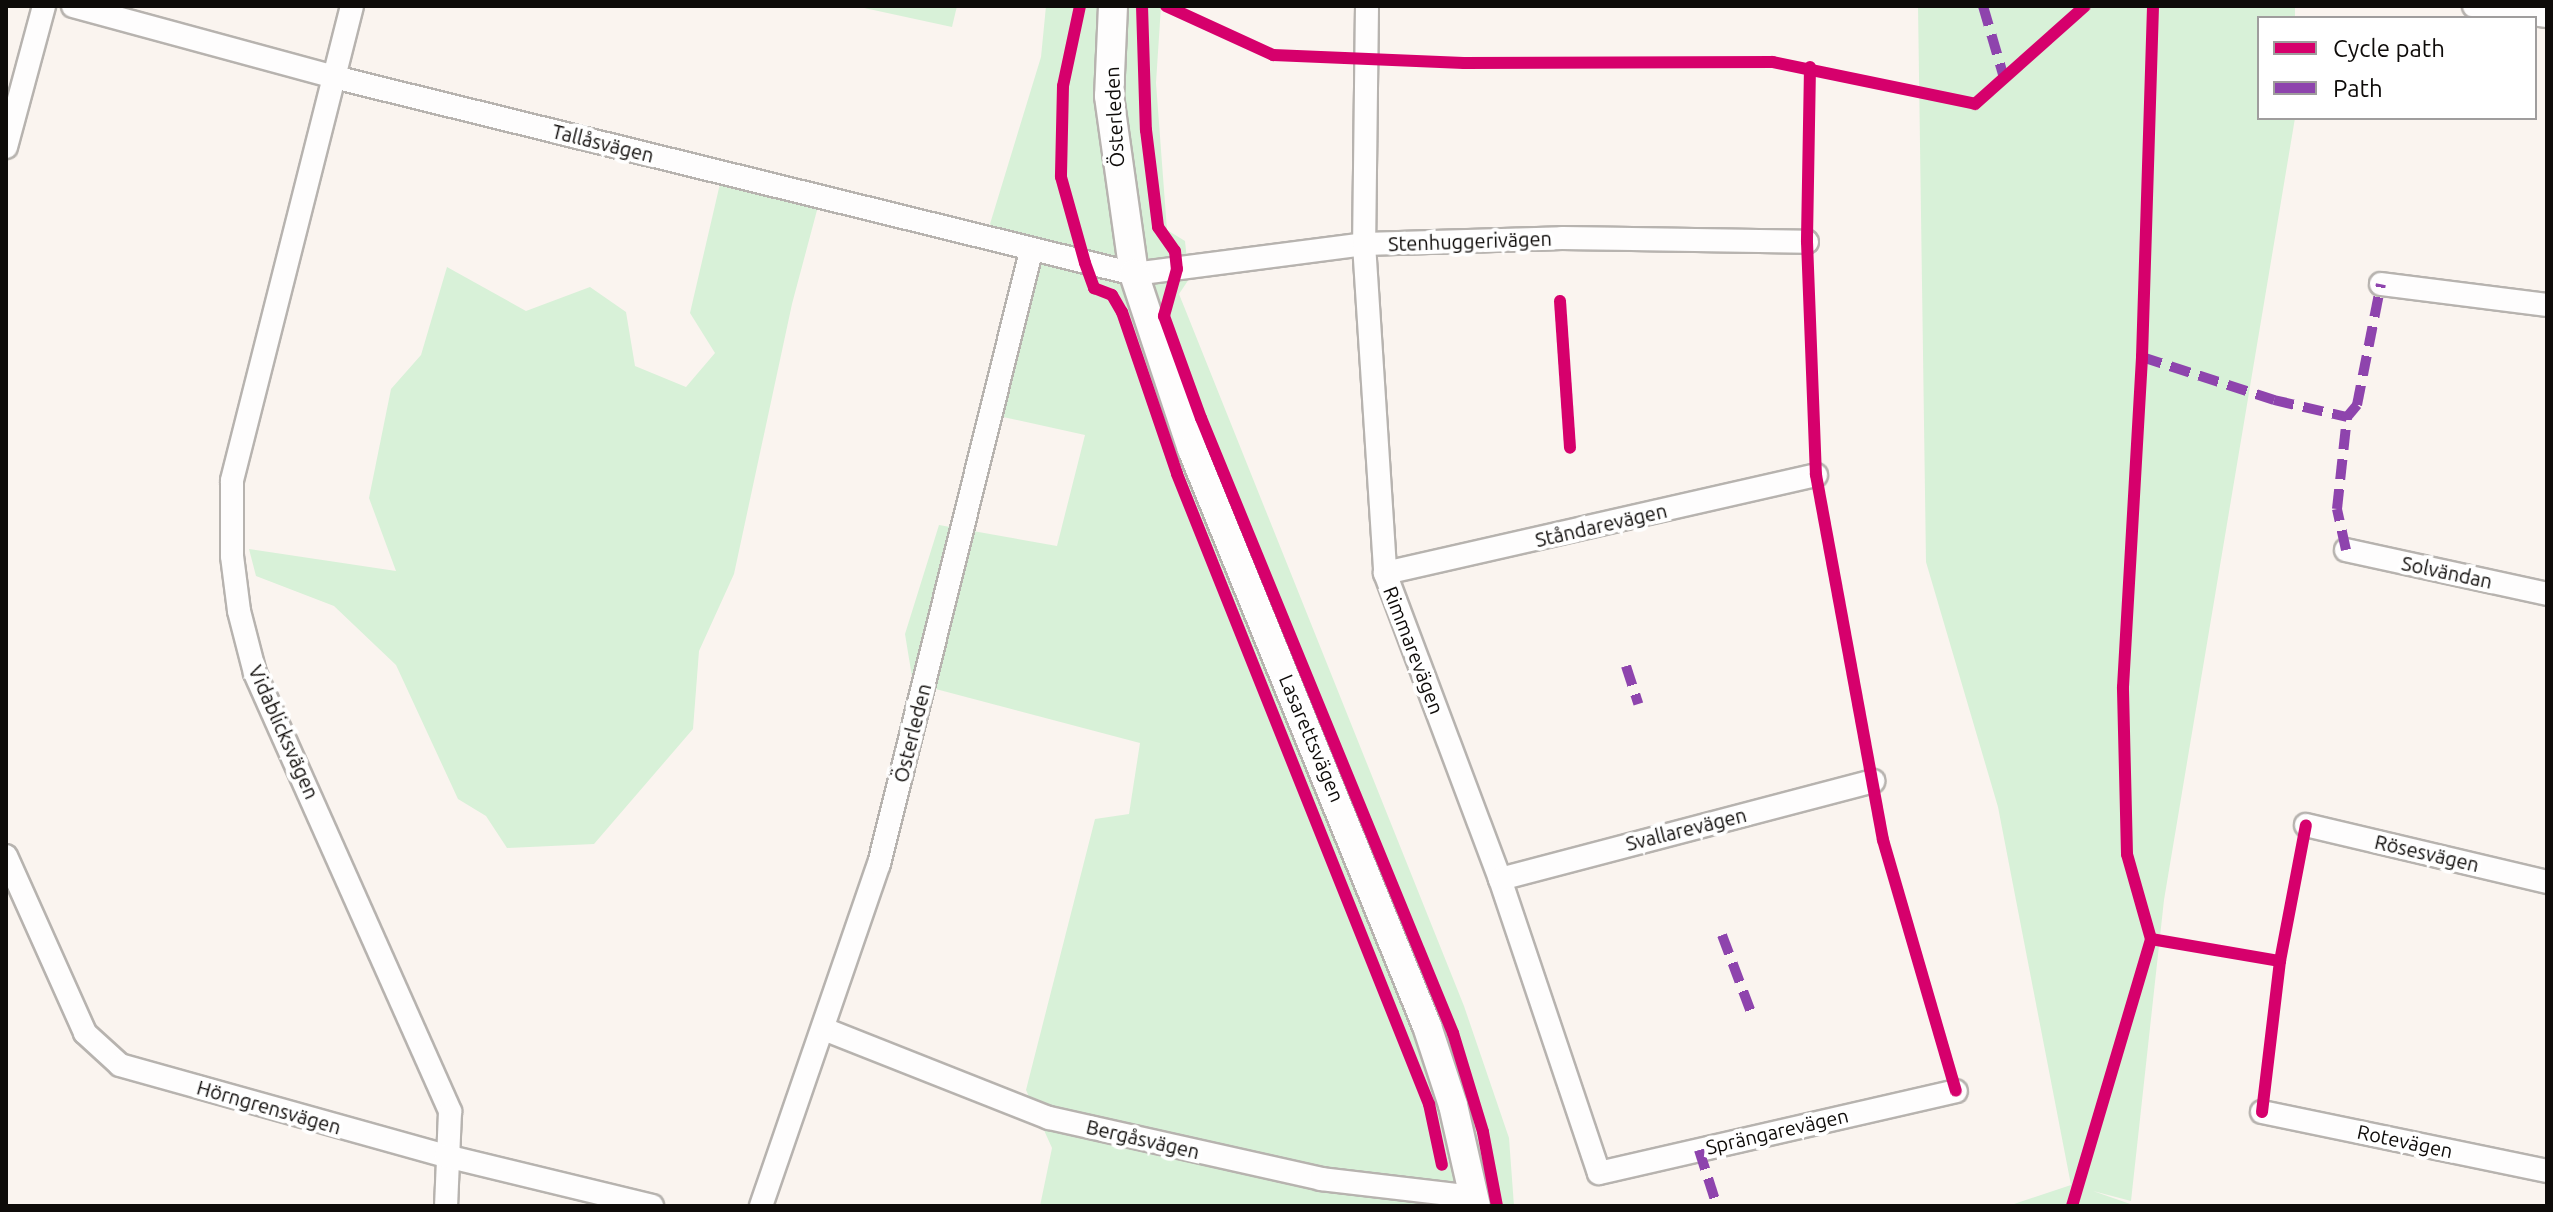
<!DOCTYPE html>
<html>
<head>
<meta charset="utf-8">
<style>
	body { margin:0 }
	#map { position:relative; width:2553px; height:1212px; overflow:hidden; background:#faf4ef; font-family:Ubuntu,sans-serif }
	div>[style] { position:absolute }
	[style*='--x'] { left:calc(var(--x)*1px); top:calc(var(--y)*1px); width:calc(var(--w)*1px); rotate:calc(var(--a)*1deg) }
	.green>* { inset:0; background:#d8f1d8 }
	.roads { filter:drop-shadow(2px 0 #b7b3af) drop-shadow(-2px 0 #b7b3af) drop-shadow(0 2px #b7b3af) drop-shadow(0 -2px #b7b3af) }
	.minor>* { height:22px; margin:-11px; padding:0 11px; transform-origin:11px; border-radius:11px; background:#fefdfd }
	.tertiary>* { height:28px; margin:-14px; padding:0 14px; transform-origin:14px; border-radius:14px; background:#fefdfd }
	.quiet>* { height:10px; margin-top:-5px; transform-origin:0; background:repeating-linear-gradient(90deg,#8e44ad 0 20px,transparent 0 30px) }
	.cycleway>* { height:12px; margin:-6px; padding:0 6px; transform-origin:6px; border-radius:6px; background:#d6006c }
	span { translate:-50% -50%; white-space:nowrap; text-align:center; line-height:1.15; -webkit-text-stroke:8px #fff; paint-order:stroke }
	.street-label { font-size:20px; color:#0e0b09 }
	.frame { position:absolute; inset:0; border:8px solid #0e0b09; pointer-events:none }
	.legend { position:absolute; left:2257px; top:16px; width:280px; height:104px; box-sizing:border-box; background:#fff; border:2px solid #9f9d9d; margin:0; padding:10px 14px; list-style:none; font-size:24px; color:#0e0b09 }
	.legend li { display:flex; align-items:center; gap:16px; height:40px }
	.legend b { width:40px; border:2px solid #9f9d9d }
</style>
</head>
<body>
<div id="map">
	<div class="green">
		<div style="clip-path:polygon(855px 6px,957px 6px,952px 27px)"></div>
		<div style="clip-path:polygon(1046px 6px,1161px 6px,1156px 83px,1167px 230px,1185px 241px,1189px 279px,1179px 294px,1464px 1006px,1509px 1138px,1514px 1206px,1040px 1206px,1052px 1148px,1026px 1090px,1095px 819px,1129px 814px,1140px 743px,913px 683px,905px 634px,939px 525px,1057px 546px,1085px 435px,1003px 417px,1034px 279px,990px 224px,1041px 57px)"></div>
		<div style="clip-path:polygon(1918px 6px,2295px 6px,2295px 18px,2259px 18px,2259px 118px,2295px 118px,2164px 900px,2131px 1201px,2093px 1191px,2136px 1206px,2008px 1206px,2071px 1185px,1998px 807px,1926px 562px)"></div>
		<div style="clip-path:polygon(731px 162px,824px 184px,792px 304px,734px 574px,699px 651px,693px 729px,594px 844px,507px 848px,486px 816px,458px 799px,396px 665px,334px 606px,256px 576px,249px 549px,396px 571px,369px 498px,391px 389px,421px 355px,447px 267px,526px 311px,590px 287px,626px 312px,635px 366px,686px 387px,715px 353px,690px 313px,719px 188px)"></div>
	</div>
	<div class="roads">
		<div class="minor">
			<div style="--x:73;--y:6;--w:270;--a:15.2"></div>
			<div style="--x:334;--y:77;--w:824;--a:13.83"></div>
			<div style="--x:1134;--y:274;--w:232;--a:-7.4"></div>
			<div style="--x:1364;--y:244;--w:198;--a:-1.7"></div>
			<div style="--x:1562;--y:238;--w:245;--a:0.9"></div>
			<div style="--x:352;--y:6;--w:490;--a:104.2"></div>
			<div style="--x:232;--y:481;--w:75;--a:90"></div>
			<div style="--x:232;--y:556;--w:55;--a:82.7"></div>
			<div style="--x:239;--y:611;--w:64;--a:75.5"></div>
			<div style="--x:255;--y:673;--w:480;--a:66"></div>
			<div style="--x:450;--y:1112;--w:94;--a:92.4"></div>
			<div style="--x:1367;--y:6;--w:238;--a:90.7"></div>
			<div style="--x:1364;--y:244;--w:330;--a:86.3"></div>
			<div style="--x:1385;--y:573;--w:327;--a:69.4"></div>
			<div style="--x:1500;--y:879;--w:310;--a:71.4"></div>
			<div style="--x:1599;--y:1173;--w:366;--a:-12.9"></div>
			<div style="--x:2474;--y:6;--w:74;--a:7.8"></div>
			<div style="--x:6;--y:147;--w:146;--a:-74.9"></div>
			<div style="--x:2381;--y:284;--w:167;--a:7.2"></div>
			<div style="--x:2346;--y:550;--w:206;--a:12.3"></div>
			<div style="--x:1385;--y:573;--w:442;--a:-12.8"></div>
			<div style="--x:2306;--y:825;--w:248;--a:13.3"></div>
			<div style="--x:6;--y:856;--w:194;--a:65.9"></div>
			<div style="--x:85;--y:1033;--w:47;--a:42.4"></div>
			<div style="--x:120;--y:1065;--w:338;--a:15.6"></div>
			<div style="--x:446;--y:1156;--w:212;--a:13.6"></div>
			<div style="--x:1500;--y:879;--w:386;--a:-14.7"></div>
			<div style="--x:824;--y:1029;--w:242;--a:21.6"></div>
			<div style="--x:1049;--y:1118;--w:279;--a:12.6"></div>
			<div style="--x:1321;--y:1179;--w:155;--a:6.7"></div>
			<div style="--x:2262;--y:1112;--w:291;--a:11.7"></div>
			<div style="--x:761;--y:1206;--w:362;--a:-71"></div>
			<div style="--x:879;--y:864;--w:632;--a:-76.07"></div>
		</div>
		<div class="tertiary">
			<div style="--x:1113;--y:6;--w:90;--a:92.5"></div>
			<div style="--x:1109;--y:96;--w:180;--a:82"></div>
			<div style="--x:1134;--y:274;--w:184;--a:71.7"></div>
			<div style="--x:1192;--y:449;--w:623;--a:67.84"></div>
			<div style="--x:1427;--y:1026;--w:83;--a:71.8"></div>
			<div style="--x:1453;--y:1105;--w:104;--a:77.2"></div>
		</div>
	</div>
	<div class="quiet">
		<div style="--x:1983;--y:6;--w:75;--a:73.7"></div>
		<div style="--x:2142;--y:357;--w:139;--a:18"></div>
		<div style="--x:2274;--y:400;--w:75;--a:13.1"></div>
		<div style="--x:2346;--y:550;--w:42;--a:-102.4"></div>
		<div style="--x:2337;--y:509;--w:93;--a:-83.8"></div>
		<div style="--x:2347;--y:417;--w:16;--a:-50"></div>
		<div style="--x:2357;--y:405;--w:123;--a:-78.8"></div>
		<div style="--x:1626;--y:666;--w:40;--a:72"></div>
		<div style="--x:1722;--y:935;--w:82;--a:69.4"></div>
		<div style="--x:1699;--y:1150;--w:59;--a:72.2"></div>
	</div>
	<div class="cycleway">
		<div style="--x:1080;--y:6;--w:82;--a:102"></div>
		<div style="--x:1063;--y:86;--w:91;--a:91.3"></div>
		<div style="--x:1061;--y:177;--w:89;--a:74.4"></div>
		<div style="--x:1085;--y:263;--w:27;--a:70"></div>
		<div style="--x:1094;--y:288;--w:19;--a:21"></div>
		<div style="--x:1112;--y:295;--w:20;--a:60"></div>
		<div style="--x:1122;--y:312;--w:171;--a:71.2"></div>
		<div style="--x:1177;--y:474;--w:679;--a:68.2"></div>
		<div style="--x:1429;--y:1104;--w:62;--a:78"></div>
		<div style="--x:1142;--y:6;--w:124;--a:88.2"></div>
		<div style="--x:1146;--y:130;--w:98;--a:82.9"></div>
		<div style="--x:1158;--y:227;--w:29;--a:55"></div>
		<div style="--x:1175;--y:251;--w:18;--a:84"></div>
		<div style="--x:1177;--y:269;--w:49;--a:105.5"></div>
		<div style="--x:1164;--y:316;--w:109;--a:70.1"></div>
		<div style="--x:1201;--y:418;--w:665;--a:67.72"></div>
		<div style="--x:1453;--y:1033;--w:103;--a:73.1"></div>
		<div style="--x:1483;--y:1132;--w:75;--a:79.3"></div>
		<div style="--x:1166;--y:6;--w:118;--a:24.6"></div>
		<div style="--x:1273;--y:55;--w:191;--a:2.4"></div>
		<div style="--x:1464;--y:63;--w:309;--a:-0.2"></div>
		<div style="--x:1773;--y:62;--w:206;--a:11.7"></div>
		<div style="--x:1975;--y:104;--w:147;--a:-41.7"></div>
		<div style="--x:1810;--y:67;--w:175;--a:91"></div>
		<div style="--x:1807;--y:242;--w:233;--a:87.8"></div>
		<div style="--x:1816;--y:475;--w:371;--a:79.6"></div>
		<div style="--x:1883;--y:840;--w:261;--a:73.8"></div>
		<div style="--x:1560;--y:301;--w:147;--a:86.1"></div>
		<div style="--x:2151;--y:939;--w:131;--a:9.7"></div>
		<div style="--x:2262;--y:1112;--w:152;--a:-83.2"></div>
		<div style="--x:2280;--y:961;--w:138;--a:-79.2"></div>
		<div style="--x:2072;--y:1206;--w:278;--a:-73.5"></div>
		<div style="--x:2151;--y:939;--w:88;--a:-105.8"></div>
		<div style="--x:2127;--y:854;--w:167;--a:-91.4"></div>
		<div style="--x:2123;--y:687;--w:331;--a:-86.7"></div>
		<div style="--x:2142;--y:357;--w:351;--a:-88.2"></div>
	</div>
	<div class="street-label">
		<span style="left:1114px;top:117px;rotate:-93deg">Österleden</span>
		<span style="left:603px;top:143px;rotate:14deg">Tallåsvägen</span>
		<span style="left:1470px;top:241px;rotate:-2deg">Stenhuggerivägen</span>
		<span style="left:1601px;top:525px;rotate:-13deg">Ståndarevägen</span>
		<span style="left:2447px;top:572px;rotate:12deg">Solvändan</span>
		<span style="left:1414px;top:650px;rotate:69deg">Rimmarevägen</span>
		<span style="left:284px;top:732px;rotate:66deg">Vidablicksvägen</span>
		<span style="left:912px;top:733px;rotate:-76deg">Österleden</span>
		<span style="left:1312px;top:738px;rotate:67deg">Lasarettsvägen</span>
		<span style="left:1686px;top:829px;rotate:-14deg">Svallarevägen</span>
		<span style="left:2427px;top:853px;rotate:13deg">Rösesvägen</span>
		<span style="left:269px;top:1107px;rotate:16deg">Hörngrensvägen</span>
		<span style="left:1777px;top:1131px;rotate:-13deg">Sprängarevägen</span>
		<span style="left:1143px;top:1139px;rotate:13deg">Bergåsvägen</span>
		<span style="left:2405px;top:1141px;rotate:12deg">Rotevägen</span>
	</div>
	<div class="frame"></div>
	<ul class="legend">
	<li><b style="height:10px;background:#d6006c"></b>Cycle path</li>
	<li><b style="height:10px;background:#8e44ad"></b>Path</li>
	</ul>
</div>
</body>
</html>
